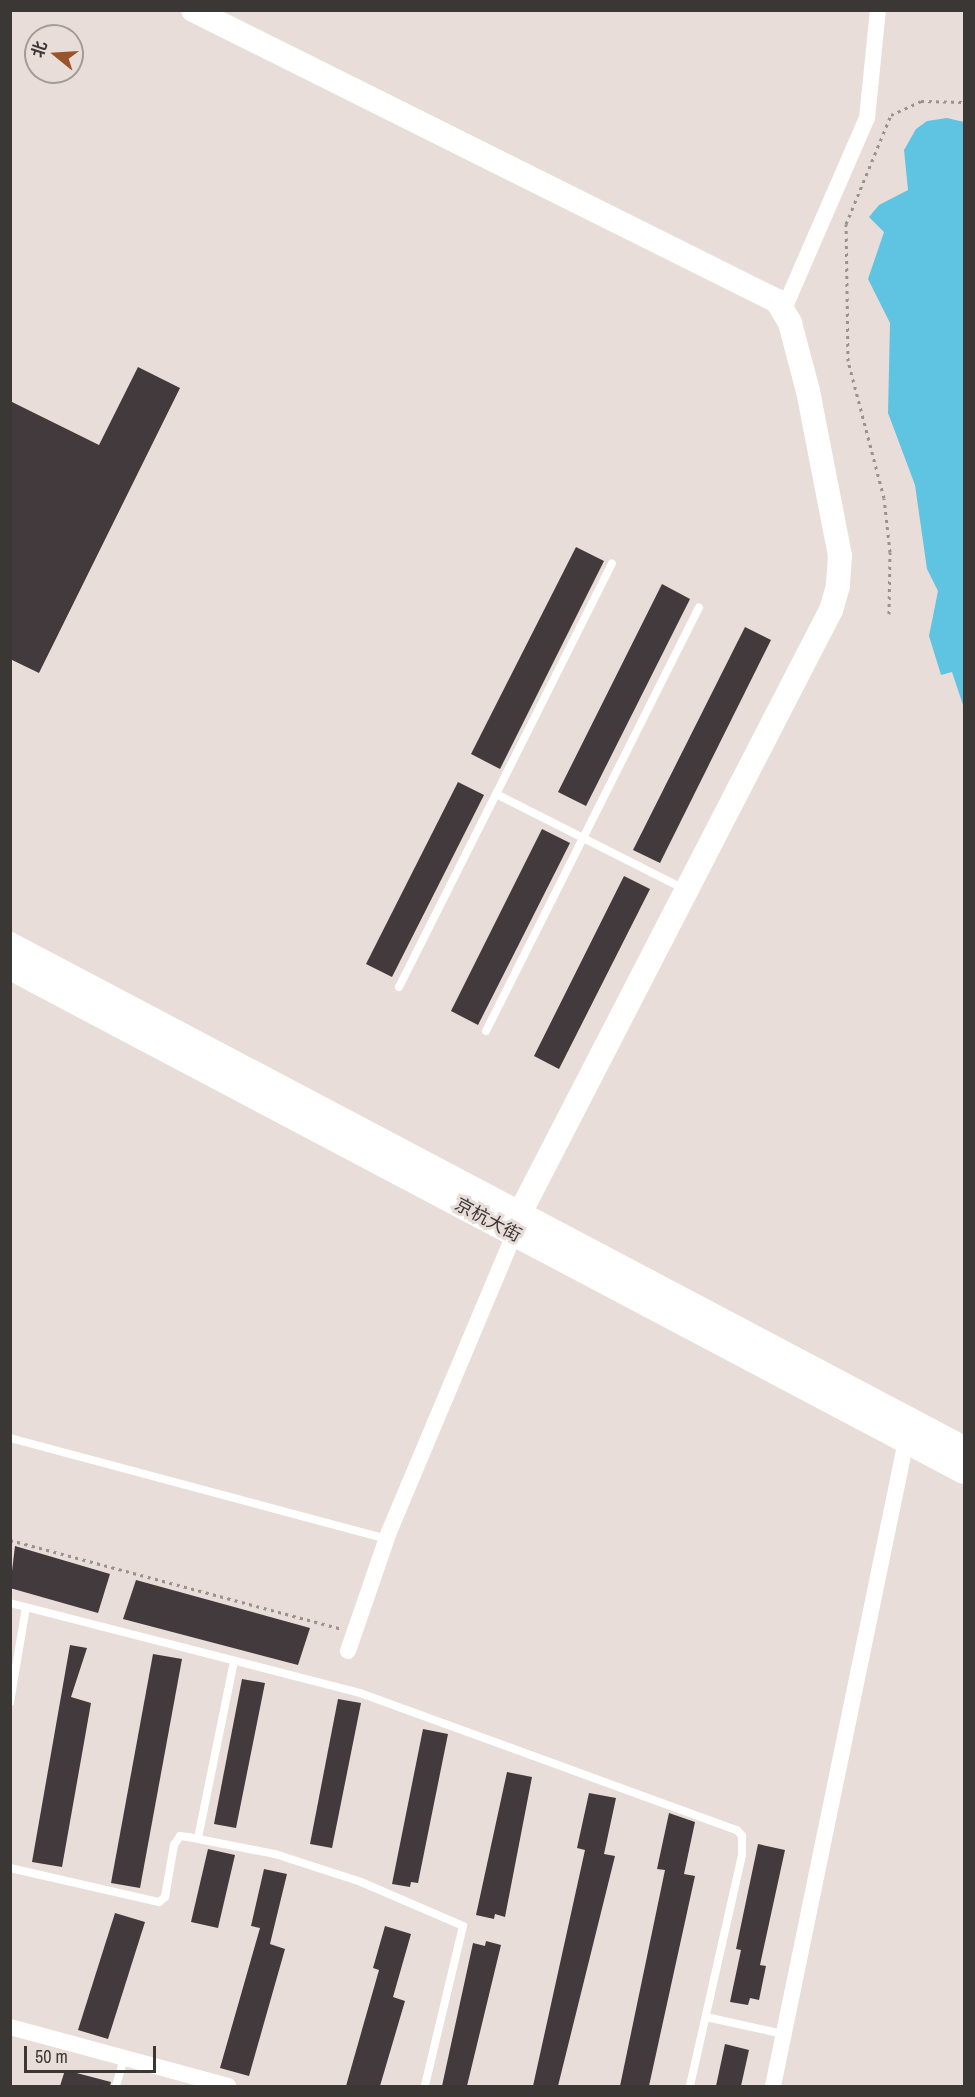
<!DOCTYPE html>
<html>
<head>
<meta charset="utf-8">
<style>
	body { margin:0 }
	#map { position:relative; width:975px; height:2097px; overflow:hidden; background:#e9ddd9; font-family:"Archivo Narrow","Noto Sans SC",sans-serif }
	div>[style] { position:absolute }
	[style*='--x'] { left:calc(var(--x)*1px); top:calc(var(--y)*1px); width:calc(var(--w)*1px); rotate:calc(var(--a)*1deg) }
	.water>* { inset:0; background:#5ec4e1 }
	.building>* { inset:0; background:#433a3d }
	.path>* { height:3px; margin-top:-1.5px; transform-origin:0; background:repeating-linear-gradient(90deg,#9a928f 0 3px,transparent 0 7.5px) }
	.lane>* { height:8px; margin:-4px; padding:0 4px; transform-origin:4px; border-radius:4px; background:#fff }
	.street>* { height:16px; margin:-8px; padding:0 8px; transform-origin:8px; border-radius:8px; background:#fff }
	.secondary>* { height:24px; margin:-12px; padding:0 12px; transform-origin:12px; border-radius:12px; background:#fff }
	span { translate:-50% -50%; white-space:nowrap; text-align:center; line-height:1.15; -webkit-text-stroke:6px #e9ddd9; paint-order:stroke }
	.street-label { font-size:18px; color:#3b3735 }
	.frame { position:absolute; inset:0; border:12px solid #3b3735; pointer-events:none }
	.north { position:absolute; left:24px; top:24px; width:60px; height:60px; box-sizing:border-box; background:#e9ddd9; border:2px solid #a39b97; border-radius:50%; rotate:288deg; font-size:16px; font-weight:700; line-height:24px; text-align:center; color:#3b3735 }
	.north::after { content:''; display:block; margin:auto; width:21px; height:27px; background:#9a542b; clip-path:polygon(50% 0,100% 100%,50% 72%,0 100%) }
	.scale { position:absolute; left:24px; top:2046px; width:132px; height:27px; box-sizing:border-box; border:3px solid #3b3735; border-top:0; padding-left:8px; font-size:18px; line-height:21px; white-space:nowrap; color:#3b3735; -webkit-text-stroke:4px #e9ddd9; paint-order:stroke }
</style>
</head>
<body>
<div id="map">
	<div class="water">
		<div style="clip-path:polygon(947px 118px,964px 122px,964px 708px,952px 672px,941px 675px,929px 636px,938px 591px,927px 569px,915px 485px,888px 413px,890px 323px,868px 279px,884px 232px,869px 217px,879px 205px,908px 190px,904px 150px,916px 129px,927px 121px)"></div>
	</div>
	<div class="building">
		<div style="clip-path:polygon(138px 367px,180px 388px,39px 673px,10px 659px,10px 401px,99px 445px)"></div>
		<div style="clip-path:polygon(576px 547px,604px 561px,500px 769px,471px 754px)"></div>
		<div style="clip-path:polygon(662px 584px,690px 599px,586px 806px,558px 792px)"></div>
		<div style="clip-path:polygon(745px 627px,771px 640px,660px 863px,633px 850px)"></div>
		<div style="clip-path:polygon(458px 782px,484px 795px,392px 977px,366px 964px)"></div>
		<div style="clip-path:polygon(542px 829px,570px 843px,478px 1025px,451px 1011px)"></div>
		<div style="clip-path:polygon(624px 876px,650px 889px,559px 1069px,534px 1056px)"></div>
		<div style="clip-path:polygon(15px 1546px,110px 1574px,98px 1613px,10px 1588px)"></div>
		<div style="clip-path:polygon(136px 1580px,310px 1628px,298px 1665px,123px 1619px)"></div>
		<div style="clip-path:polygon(70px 1645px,87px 1648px,71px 1697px,91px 1703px,62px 1867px,32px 1862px)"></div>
		<div style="clip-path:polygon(153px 1654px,182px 1659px,140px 1888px,111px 1883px)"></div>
		<div style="clip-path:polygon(242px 1679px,265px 1683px,236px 1828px,214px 1824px)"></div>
		<div style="clip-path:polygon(338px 1699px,361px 1703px,332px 1848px,310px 1844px)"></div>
		<div style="clip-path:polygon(423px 1729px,448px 1734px,418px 1883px,411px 1882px,410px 1887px,392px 1884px)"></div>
		<div style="clip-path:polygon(507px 1772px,532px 1777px,505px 1917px,495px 1914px,494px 1919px,476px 1915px)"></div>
		<div style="clip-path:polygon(589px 1793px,616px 1798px,604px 1854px,615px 1856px,558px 2086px,533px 2086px,585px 1850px,577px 1848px)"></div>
		<div style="clip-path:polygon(669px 1813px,695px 1822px,684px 1874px,695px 1876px,649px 2086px,620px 2086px,665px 1870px,657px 1869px)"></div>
		<div style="clip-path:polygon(758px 1844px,785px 1850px,760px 1965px,766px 1966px,759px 2000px,750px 1998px,748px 2005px,730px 2002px,741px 1950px,736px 1949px)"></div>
		<div style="clip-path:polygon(208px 1849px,235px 1855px,218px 1928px,191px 1922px)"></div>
		<div style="clip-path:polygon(264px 1869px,287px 1874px,270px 1944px,285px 1949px,249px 2076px,220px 2068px,260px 1928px,251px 1926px)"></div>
		<div style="clip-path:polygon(115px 1913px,145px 1922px,108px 2039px,78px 2030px)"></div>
		<div style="clip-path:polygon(385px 1926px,411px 1934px,393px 1997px,405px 2001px,380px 2086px,346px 2086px,379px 1970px,373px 1968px)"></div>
		<div style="clip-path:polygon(486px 1941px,501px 1945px,467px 2086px,442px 2086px,473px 1943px,485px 1946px)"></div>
		<div style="clip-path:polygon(725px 2044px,749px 2050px,741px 2086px,716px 2086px)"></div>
		<div style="clip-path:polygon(65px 2070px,111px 2082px,110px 2086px,60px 2086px)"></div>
	</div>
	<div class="path">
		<div style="--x:889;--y:614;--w:62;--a:-89.1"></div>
		<div style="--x:890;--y:552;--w:54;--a:-96.3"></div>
		<div style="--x:884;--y:498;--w:142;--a:-104.7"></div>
		<div style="--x:848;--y:361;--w:137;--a:-90.8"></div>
		<div style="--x:846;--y:224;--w:118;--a:-67.6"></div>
		<div style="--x:891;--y:115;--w:33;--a:-25"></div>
		<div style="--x:921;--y:101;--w:43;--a:1.3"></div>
		<div style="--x:10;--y:1540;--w:341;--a:15"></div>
	</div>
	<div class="lane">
		<div style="--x:496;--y:794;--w:213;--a:26.8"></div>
		<div style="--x:399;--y:987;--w:474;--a:-63.3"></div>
		<div style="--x:486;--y:1031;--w:474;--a:-63.3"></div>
		<div style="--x:10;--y:1438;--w:389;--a:15"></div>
		<div style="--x:10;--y:1603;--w:361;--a:14.4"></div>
		<div style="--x:360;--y:1693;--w:401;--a:20"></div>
		<div style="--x:737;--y:1830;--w:8;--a:50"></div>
		<div style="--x:742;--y:1836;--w:19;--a:90"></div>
		<div style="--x:742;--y:1855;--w:237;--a:102.7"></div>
		<div style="--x:10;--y:1702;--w:96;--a:-80.4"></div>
		<div style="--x:198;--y:1838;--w:181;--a:-78.5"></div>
		<div style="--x:10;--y:1868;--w:153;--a:12.9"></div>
		<div style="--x:159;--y:1902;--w:8;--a:-40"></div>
		<div style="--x:165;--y:1897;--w:53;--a:-80.2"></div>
		<div style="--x:174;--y:1845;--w:11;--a:-56"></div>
		<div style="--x:180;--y:1836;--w:8;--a:7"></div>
		<div style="--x:188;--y:1837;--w:89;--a:11.1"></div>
		<div style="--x:275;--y:1854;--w:90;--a:18"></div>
		<div style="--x:361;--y:1882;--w:111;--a:23.3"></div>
		<div style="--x:463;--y:1926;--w:164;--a:103.4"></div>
		<div style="--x:706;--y:2017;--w:79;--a:12.4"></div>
		<div style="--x:116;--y:2086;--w:29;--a:-74"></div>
	</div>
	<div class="street">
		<div style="--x:783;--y:311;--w:210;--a:-66.5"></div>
		<div style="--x:867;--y:118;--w:109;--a:-84.2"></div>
		<div style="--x:348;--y:1651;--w:126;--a:-71"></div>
		<div style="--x:389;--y:1532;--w:323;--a:-67.2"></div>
		<div style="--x:10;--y:2027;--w:226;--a:15.1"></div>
		<div style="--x:773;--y:2086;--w:659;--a:-78.35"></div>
	</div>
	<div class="secondary">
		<div style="--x:193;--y:10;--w:652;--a:26.49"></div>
		<div style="--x:777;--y:301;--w:26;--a:59"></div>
		<div style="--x:790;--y:323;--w:70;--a:75.2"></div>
		<div style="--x:808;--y:391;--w:167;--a:79"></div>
		<div style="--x:840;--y:555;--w:31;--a:94"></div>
		<div style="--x:838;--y:586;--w:25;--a:106"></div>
		<div style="--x:831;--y:610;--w:678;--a:117.28"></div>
		<div style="--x:10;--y:944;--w:1079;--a:27.85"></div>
		<div style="--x:10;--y:968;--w:1079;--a:27.85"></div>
	</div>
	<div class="street-label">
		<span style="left:488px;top:1220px;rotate:28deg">京杭大街</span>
	</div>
	<div class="frame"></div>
	<div class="north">北</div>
	<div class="scale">50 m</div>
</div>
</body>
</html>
